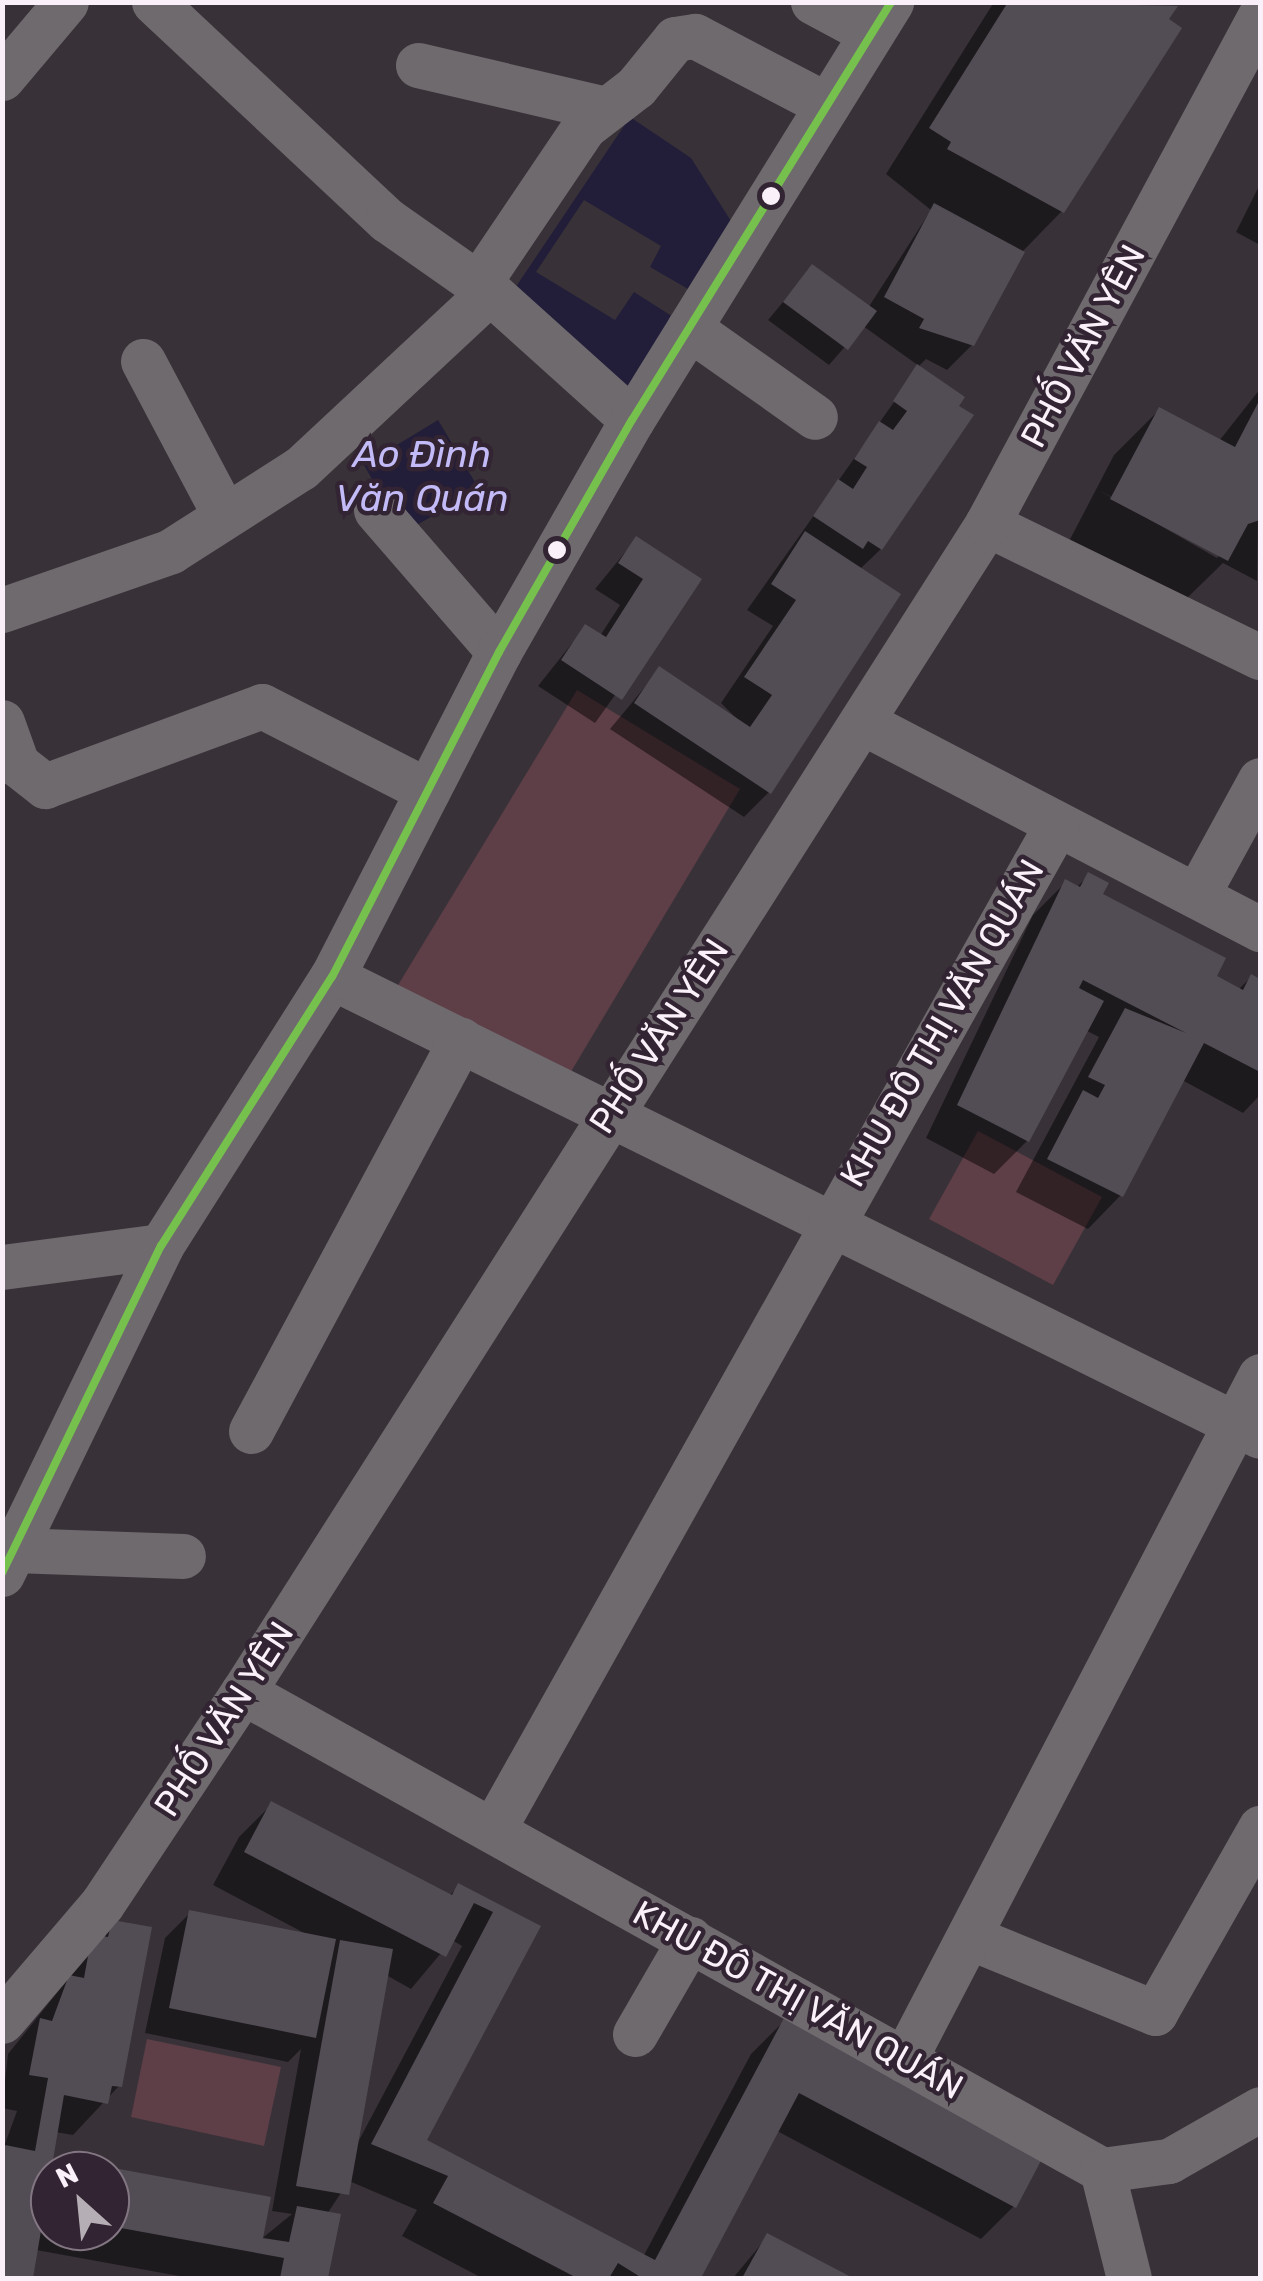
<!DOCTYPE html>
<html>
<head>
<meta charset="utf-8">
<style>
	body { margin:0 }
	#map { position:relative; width:1263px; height:2281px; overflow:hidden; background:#383238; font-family:Rubik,sans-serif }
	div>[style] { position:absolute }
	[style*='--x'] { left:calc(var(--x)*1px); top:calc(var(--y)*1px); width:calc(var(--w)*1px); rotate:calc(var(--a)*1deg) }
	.green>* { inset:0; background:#5e3e47 }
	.water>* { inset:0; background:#221d39 }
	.shadow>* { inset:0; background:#0007 }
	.building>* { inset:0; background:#524c55 }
	.minor>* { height:45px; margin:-22.5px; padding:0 22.5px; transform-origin:22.5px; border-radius:22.5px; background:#6f6a6e }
	.bus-1>* { height:8px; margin:-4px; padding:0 4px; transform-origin:4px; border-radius:4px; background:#76c04d }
	.dots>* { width:28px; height:28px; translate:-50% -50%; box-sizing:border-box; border:5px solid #322432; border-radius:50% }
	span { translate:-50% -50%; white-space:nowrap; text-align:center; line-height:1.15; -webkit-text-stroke:9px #322432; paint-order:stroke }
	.street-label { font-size:35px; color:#faf0f9 }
	.water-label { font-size:38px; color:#c2bbf8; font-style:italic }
	.frame { position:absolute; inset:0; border:5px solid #faf0f9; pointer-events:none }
	.north { position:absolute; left:30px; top:2151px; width:100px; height:100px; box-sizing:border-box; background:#322432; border:2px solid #827682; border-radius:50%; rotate:333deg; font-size:28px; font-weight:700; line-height:40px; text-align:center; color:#faf0f9 }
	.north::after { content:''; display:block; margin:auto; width:35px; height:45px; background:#b6aeb5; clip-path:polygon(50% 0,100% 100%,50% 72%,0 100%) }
</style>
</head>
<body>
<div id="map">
	<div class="green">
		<div style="clip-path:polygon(577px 690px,740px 789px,560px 1090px,389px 1000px)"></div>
		<div style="clip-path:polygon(978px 1131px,1102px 1197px,1053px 1285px,929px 1219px)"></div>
		<div style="clip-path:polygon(147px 2039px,281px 2067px,264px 2146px,131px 2117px)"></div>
	</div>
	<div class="water">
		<div style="clip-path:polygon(630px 117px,691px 158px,736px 229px,695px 293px,650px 267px,661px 246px,584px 200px,536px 272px,615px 320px,634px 292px,678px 320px,623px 409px,497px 315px)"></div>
		<div style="clip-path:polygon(438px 420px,479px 489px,403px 533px,364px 465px)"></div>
	</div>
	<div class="shadow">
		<div style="clip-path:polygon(994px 2px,1175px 7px,1062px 211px,1023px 251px,972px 345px,947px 370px,926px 359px,919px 366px,863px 326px,829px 365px,768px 320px,812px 267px,868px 308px,931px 210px,886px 174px)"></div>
		<div style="clip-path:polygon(1260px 184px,1260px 245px,1236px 232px)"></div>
		<div style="clip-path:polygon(918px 368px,881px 549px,859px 570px,769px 792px,744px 817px,610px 729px,659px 670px,745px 727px,721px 703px,773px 626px,747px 610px)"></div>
		<div style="clip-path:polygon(evenodd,1260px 389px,1257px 581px,1223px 563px,1181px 604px,1067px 545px,1114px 455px,1159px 410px,1219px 441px,1260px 389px,1100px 491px,1221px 554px,1217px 558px,1100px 491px)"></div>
		<div style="clip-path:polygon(636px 539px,698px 579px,595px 723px,538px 686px,585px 627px,600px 636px,620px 605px,595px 589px)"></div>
		<div style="clip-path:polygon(1089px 875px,1100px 895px,1214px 977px,1238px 990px,1251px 977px,1260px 982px,1260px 1095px,1243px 1113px,1182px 1080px,1120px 1196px,1088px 1229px,1016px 1192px,1099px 1037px,1085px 1030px,1027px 1141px,994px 1174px,926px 1138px,1033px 915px,1066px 882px,1076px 888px)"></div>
		<div style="clip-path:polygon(evenodd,272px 1804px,449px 1896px,459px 1886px,538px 1927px,424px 2141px,643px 2257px,751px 2054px,784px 2021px,1014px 2206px,981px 2239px,777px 2131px,698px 2278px,482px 2278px,402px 2236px,417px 2210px,349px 2181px,327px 2214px,338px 2216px,326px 2278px,190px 2278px,36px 2250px,30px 2278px,2px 2278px,2px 2152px,17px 2111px,2px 2108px,8px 2054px,113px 1923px,119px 2086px,73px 2135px,55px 2132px,42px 2196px,50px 2197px,50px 2231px,110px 2231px,110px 2171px,76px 2171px,82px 2165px,268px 2198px,260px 2240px,292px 2214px,272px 2211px,301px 2049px,288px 2062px,145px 2033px,165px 1938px,190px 1913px,308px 1935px,213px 1885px,239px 1837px,272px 1804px,452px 1940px,462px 1946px,357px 2144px,386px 1975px,411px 1989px,452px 1940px)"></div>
		<div style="clip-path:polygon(768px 2236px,848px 2278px,733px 2278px)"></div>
	</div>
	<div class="building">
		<div style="clip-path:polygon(1008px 2px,1178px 6px,1169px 19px,1182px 28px,1064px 213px,947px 149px,951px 142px,929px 128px)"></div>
		<div style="clip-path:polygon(934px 203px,1025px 252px,974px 346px,919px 328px,924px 319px,884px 297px)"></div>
		<div style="clip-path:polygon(812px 264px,877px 311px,848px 350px,783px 302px)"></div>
		<div style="clip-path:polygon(917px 364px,965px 397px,959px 406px,974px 415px,882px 550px,868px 541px,863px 549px,813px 516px,838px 479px,853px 489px,867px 467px,854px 459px,879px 421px,893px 430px,907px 411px,893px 401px)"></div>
		<div style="clip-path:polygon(1260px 399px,1260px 520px,1248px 524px,1228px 561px,1110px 499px,1159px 407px,1235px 447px)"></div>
		<div style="clip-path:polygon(805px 531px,901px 594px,771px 794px,634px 703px,659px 666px,750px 727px,772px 695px,744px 677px,796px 600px,771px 584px)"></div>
		<div style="clip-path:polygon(636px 536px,702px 579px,622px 700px,561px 660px,585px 624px,606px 637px,643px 579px,618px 563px)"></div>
		<div style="clip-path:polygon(1088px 872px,1109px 883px,1103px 894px,1226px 958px,1217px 976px,1243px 990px,1251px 974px,1260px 979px,1260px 1072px,1204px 1043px,1123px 1197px,1047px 1159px,1083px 1090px,1098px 1098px,1105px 1085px,1088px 1077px,1125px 1008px,1186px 1033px,1083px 980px,1079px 988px,1104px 1001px,1029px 1142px,957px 1105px,1065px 879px,1080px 887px)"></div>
		<div style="clip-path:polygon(271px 1801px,452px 1895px,458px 1883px,541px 1926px,427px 2140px,655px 2260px,784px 2018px,1044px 2155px,1016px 2208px,799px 2093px,701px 2278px,642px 2278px,618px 2263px,609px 2278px,577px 2278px,433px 2203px,448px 2176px,371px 2144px,493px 1912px,474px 1903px,446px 1957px,244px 1852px)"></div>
		<div style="clip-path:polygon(189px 1910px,336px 1939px,316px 2038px,169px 2008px)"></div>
		<div style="clip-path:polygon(112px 1920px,152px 1927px,122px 2087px,112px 2086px,108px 2104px,64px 2095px,33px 2278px,2px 2278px,5px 2145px,35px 2151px,48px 2078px,29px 2075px,40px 2018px,52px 2021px,69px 1975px,84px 1978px,92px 1934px,108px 1937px)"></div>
		<div style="clip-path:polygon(340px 1940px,393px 1949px,349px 2195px,296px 2186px)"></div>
		<div style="clip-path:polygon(81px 2162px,271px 2197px,263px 2238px,289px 2242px,297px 2206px,341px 2214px,328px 2278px,280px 2278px,284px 2258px,110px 2226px,110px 2171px,80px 2171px)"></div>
		<div style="clip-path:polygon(767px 2233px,853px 2278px,742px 2278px)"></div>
	</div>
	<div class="minor">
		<div style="--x:154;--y:2;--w:319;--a:43.1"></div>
		<div style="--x:387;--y:220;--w:126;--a:35"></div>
		<div style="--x:490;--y:292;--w:191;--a:42"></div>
		<div style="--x:813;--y:2;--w:66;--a:28.1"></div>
		<div style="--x:418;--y:65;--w:188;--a:13.2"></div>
		<div style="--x:2;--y:78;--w:99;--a:-49.9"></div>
		<div style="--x:478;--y:284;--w:189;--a:-56"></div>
		<div style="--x:584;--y:127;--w:66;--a:-37.6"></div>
		<div style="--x:636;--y:87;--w:62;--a:-50.9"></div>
		<div style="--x:675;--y:39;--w:20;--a:-9"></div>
		<div style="--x:695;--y:36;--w:149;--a:27.6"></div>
		<div style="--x:689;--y:328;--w:154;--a:35.2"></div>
		<div style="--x:143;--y:361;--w:175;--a:62.1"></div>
		<div style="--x:376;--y:510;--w:188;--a:49.1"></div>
		<div style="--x:987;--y:524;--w:304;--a:26"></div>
		<div style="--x:2;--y:610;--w:179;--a:-19.2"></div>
		<div style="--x:171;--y:551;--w:154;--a:-32.6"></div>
		<div style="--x:301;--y:468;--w:258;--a:-43"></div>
		<div style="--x:2;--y:722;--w:45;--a:70.3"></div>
		<div style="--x:17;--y:764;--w:36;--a:38"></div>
		<div style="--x:45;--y:786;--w:231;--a:-20.2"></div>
		<div style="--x:262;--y:706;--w:186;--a:27.1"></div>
		<div style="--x:862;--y:722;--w:449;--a:27.5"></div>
		<div style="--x:1197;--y:895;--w:131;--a:-61.3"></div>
		<div style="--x:332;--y:977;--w:1035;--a:26.32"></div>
		<div style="--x:2;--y:1267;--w:160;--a:-7.5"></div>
		<div style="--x:251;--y:1431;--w:444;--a:-61.8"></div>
		<div style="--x:14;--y:1550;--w:169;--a:2"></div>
		<div style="--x:2;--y:1574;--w:365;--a:-64.1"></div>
		<div style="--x:161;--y:1246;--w:319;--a:-57.6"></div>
		<div style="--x:332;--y:977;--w:365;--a:-62.8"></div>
		<div style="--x:499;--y:652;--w:267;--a:-60.2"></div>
		<div style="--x:632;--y:420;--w:492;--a:-58.2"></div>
		<div style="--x:243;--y:1692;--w:983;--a:29.09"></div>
		<div style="--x:494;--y:1828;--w:1151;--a:-60.72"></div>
		<div style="--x:969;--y:1937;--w:201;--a:22.2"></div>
		<div style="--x:1155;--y:2013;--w:213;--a:-60.4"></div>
		<div style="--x:2;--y:2021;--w:154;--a:-49.5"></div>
		<div style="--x:102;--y:1904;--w:255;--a:-56.4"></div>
		<div style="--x:243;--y:1692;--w:1385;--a:-57.5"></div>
		<div style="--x:987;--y:524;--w:577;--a:-61.75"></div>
		<div style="--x:635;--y:2034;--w:110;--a:-59.9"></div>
		<div style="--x:904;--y:2060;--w:771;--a:-62.5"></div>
		<div style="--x:1102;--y:2170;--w:68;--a:-7.7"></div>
		<div style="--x:1169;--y:2161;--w:105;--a:-29.7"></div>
		<div style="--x:1102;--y:2170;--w:111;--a:76"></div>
	</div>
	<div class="bus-1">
		<div style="--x:2;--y:1573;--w:364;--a:-64.1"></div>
		<div style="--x:161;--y:1246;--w:319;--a:-57.6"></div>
		<div style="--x:332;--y:977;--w:365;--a:-62.8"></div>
		<div style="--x:499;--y:652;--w:267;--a:-60.2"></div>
		<div style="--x:632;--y:420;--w:492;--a:-58.2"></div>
	</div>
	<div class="dots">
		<div style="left:771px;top:196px;background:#faf0f9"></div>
		<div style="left:557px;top:550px;background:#faf0f9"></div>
	</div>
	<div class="street-label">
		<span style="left:1083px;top:346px;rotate:-62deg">PHỐ VĂN YÊN</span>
		<span style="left:942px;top:1023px;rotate:-60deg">KHU ĐÔ THỊ VĂN QUÁN</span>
		<span style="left:659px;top:1036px;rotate:-57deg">PHỐ VĂN YÊN</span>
		<span style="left:224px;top:1719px;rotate:-57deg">PHỐ VĂN YÊN</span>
		<span style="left:798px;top:2000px;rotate:29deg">KHU ĐÔ THỊ VĂN QUÁN</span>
	</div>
	<div class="water-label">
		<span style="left:422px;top:477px">Ao Đình<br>Văn Quán</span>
	</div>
	<div class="frame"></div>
	<div class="north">N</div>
</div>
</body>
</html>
